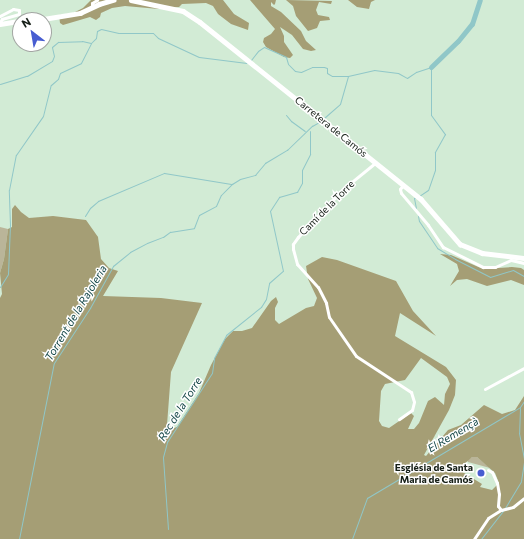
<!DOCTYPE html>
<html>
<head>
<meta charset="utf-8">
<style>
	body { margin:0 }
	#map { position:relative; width:524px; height:539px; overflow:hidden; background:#d2ebd5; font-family:Commissioner,sans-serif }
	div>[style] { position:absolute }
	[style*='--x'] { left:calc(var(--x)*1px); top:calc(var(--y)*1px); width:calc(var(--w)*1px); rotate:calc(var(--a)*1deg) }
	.green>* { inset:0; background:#bab599 }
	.forest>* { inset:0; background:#a59e75 }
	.stream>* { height:1px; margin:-0.5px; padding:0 0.5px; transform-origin:0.5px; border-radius:0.5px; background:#90c7c8 }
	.river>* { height:5px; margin:-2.5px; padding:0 2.5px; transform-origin:2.5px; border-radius:2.5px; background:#90c7c8 }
	.street>* { height:3px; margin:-1.5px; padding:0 1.5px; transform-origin:1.5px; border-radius:1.5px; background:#fff }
	.secondary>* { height:4.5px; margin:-2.25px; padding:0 2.25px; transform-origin:2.25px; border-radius:2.25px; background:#fff }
	.dots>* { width:11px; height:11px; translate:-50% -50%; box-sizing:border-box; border:2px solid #fff; border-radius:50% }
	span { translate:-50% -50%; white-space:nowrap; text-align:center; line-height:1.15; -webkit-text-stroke:3px #fff; paint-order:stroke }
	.street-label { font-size:10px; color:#161f17 }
	.poi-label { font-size:10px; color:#161f17; font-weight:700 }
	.right { translate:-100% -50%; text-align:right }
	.water-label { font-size:11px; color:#164849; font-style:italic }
	.north { position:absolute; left:12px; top:12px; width:40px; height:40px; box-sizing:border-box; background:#fff; border:1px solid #a2a5a2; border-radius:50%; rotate:329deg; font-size:11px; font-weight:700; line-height:16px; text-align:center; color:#161f17 }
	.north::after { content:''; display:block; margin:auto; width:14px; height:18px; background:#485dd1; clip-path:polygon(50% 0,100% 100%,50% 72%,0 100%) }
</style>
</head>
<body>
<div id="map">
	<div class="green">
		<div style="clip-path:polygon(0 227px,8px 229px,4px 259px,0 273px)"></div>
		<div style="clip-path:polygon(472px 457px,477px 457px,490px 468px,468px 462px,467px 460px)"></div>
	</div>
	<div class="forest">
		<div style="clip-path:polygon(91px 0,223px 0,234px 14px,249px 23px,248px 30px,231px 24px,218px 14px,213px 6px,206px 3px,182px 4px,179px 7px,159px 9px,125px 6px,112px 8px,101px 13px,100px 17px,96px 20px,90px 17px,63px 25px,60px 23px,59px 15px,73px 13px,83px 8px)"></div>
		<div style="clip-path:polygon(250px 0,276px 0,275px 4px,274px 5px,271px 2px,271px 6px,281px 12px,301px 31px,306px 41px,316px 50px,311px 51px,303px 49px,292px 35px,280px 27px,284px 36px,284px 42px,293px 55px,290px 58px,284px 57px,266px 47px,263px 42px,264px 38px,271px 34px,275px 29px)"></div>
		<div style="clip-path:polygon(286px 0,332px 1px,331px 4px,319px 2px,316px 10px,318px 15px,329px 17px,330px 20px,320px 21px,317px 28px,308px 31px,296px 16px,293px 6px)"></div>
		<div style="clip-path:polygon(348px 0,375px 0,371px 2px,369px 9px,357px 7px)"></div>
		<div style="clip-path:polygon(evenodd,15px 205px,21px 212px,29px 218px,53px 216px,86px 220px,98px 237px,101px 259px,109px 268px,118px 271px,103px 296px,161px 298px,202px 303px,171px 372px,167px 425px,171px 429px,177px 427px,199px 393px,211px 365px,225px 339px,233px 331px,242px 331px,252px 328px,271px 301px,276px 297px,278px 302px,275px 308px,275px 320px,279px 324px,306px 308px,314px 306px,317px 298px,308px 279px,306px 266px,322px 257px,337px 260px,396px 281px,413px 311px,436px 336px,400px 313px,395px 336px,446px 367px,456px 380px,455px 395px,449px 410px,424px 455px,426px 456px,448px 430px,461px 425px,484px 405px,502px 414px,515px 410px,524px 396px,524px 539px,0 539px,0 298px,2px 294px,0 273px,4px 259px,8px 229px,12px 227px,12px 209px,15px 205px,421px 358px,447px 377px,450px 384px,445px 394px,444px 405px,435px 397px,428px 401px,419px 423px,414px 429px,408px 429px,414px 416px,411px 413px,389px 428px,382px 426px,379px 421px,381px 391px,385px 384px,405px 380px,421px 358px,15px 205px,472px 457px,477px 457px,495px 473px,499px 483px,492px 490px,480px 487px,482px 484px,461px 471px,461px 467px,472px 457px)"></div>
		<div style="clip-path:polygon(440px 254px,451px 255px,483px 269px,512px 267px,521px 268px,524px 270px,524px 285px,511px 280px,487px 286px,467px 279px,457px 280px,450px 286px,459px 271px,457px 264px)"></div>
	</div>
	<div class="stream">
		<div style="--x:251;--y:60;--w:11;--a:-52"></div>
		<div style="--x:258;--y:51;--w:7;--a:-34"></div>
		<div style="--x:264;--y:47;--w:24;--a:24"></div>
		<div style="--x:286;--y:57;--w:7;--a:74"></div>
		<div style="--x:288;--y:64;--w:10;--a:45"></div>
		<div style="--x:295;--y:71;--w:6;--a:9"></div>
		<div style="--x:301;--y:72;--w:12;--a:-24"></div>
		<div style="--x:312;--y:67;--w:12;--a:0"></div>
		<div style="--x:324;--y:67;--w:3;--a:18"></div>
		<div style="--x:327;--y:68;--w:5;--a:90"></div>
		<div style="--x:327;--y:73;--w:6;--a:31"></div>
		<div style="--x:332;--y:76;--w:16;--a:0"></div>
		<div style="--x:348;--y:76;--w:27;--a:-13"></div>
		<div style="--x:374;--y:70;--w:24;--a:7"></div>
		<div style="--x:398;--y:73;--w:10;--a:29"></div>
		<div style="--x:407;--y:78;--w:11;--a:-34"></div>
		<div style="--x:416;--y:72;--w:16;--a:-18"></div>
		<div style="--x:431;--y:67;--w:48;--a:90"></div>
		<div style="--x:431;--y:115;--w:24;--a:54"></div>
		<div style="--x:445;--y:134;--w:21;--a:119"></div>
		<div style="--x:435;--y:152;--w:18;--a:90"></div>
		<div style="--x:435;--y:170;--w:21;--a:109"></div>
		<div style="--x:428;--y:190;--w:11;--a:146"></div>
		<div style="--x:0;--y:84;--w:28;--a:-17"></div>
		<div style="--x:27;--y:76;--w:29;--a:-31"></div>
		<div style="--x:52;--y:61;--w:5;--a:-68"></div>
		<div style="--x:54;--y:56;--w:9;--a:-103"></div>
		<div style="--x:52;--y:47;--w:8;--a:-40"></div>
		<div style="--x:58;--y:42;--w:24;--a:-2"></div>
		<div style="--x:82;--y:41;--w:9;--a:13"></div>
		<div style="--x:286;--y:115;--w:8;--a:50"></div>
		<div style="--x:291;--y:121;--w:17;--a:36"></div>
		<div style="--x:324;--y:118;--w:21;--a:-41"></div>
		<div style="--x:340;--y:104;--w:29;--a:-74"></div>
		<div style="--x:416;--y:197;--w:2;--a:153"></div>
		<div style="--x:414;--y:198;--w:10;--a:79"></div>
		<div style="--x:85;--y:216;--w:9;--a:-58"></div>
		<div style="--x:90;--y:208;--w:11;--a:-41"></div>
		<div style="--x:98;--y:201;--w:72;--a:-23"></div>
		<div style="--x:164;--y:173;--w:68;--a:9.3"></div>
		<div style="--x:418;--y:216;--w:5;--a:79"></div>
		<div style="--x:419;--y:221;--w:32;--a:56"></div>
		<div style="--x:437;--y:248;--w:21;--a:31"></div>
		<div style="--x:455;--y:259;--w:39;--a:27"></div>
		<div style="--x:490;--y:277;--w:24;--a:-17"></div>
		<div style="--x:513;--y:270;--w:13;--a:29"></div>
		<div style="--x:0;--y:287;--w:15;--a:-58"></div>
		<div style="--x:8;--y:274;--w:49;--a:-87.7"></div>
		<div style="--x:10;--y:225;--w:35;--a:-92"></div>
		<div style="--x:9;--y:190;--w:36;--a:-79"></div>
		<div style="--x:16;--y:155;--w:47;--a:-55.3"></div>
		<div style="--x:43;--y:116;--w:32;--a:-76"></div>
		<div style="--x:51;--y:85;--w:9;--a:-41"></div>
		<div style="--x:58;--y:79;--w:6;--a:-72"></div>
		<div style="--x:60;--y:73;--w:23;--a:-25"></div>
		<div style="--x:81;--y:63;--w:22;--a:-63"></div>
		<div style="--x:91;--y:43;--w:7;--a:-45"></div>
		<div style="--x:96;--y:38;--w:7;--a:-82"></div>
		<div style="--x:97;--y:31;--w:4;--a:-27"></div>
		<div style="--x:101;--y:29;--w:18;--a:13"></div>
		<div style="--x:119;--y:33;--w:34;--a:0"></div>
		<div style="--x:153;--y:33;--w:7;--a:45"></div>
		<div style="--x:158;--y:38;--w:45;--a:24.9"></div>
		<div style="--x:199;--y:57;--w:48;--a:7.1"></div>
		<div style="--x:520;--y:408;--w:25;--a:92"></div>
		<div style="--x:519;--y:433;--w:26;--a:79"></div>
		<div style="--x:505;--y:508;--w:31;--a:-59"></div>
		<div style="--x:521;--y:481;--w:20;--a:-81"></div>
		<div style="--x:168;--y:529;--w:72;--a:-94"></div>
		<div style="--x:163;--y:457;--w:16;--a:-75"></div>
		<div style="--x:167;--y:442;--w:82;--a:-56.9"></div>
		<div style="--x:212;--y:373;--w:15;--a:-82"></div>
		<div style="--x:214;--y:358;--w:26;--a:-62"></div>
		<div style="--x:226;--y:335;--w:45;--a:-38.7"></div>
		<div style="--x:261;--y:307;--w:9;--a:-58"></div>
		<div style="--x:266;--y:299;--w:16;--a:-79"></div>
		<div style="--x:269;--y:283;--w:18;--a:-41"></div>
		<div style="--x:283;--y:271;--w:61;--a:-102.2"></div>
		<div style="--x:270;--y:211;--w:17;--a:-57"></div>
		<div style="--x:279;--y:197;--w:19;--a:-16"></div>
		<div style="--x:297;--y:192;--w:10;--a:-61"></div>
		<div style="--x:302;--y:183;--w:13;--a:-90"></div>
		<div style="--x:302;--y:170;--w:18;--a:-63"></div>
		<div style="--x:310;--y:154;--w:23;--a:-90"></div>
		<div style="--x:19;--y:539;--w:179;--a:-78.8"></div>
		<div style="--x:54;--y:363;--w:66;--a:-56.8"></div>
		<div style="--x:90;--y:308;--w:48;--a:-61.3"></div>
		<div style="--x:113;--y:266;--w:22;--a:-39"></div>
		<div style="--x:130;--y:252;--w:19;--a:-28"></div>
		<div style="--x:147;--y:243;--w:17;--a:-21"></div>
		<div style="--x:163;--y:237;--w:9;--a:-36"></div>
		<div style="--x:170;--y:232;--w:24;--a:-9"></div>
		<div style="--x:194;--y:228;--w:14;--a:-69"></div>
		<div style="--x:199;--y:215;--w:19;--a:-28"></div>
		<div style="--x:216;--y:206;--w:12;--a:-66"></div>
		<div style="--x:221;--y:195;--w:16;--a:-45"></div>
		<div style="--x:232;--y:184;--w:9;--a:-32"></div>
		<div style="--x:240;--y:179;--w:16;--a:-15"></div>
		<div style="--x:255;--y:175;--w:16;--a:-50"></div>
		<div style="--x:265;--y:163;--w:26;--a:-31"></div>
		<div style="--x:287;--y:150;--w:35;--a:-44"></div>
		<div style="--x:312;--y:126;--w:10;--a:-29"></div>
		<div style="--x:352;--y:539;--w:44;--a:-69.9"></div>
		<div style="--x:367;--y:498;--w:178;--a:-30.7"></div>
		<div style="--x:520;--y:407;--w:7;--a:-56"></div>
		<div style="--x:481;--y:539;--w:36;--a:-52"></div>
	</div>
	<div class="river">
		<div style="--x:431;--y:67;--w:37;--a:-44"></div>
		<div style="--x:458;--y:41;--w:22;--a:-51"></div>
		<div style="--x:472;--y:24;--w:25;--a:-72"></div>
	</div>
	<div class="street">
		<div style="--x:92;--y:7;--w:4;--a:-90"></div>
		<div style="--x:92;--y:3;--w:6;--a:-31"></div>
		<div style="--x:0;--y:16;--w:15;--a:-28"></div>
		<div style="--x:13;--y:9;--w:6;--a:9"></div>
		<div style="--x:19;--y:10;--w:4;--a:90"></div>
		<div style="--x:19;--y:14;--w:18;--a:164"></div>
		<div style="--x:2;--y:19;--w:4;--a:124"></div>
		<div style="--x:375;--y:163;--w:41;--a:140.9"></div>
		<div style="--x:343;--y:189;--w:66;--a:133.2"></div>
		<div style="--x:298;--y:237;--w:9;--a:126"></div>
		<div style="--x:293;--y:244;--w:5;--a:90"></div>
		<div style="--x:293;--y:249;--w:16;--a:75"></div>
		<div style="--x:297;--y:264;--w:31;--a:48"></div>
		<div style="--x:318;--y:287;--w:18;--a:63"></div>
		<div style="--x:326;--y:303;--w:14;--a:78"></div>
		<div style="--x:329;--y:317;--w:47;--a:55.3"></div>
		<div style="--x:356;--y:356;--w:66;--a:33.2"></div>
		<div style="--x:411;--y:392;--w:10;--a:73"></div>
		<div style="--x:414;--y:402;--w:8;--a:104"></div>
		<div style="--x:412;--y:410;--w:16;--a:145"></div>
		<div style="--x:403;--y:185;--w:5;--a:127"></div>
		<div style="--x:400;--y:189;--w:4;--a:76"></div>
		<div style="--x:401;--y:193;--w:42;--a:49.8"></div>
		<div style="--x:428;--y:225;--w:27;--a:56"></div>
		<div style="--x:443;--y:247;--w:45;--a:26.6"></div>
		<div style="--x:483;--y:267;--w:12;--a:0"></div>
		<div style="--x:495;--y:267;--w:17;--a:-24"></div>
		<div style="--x:511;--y:260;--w:13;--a:13"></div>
		<div style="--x:485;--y:389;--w:44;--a:-28.3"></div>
		<div style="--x:488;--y:470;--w:4;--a:27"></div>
		<div style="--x:492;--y:472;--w:12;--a:66"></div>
		<div style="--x:497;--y:483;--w:11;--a:80"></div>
		<div style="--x:499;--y:494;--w:12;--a:95"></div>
		<div style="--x:498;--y:506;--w:5;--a:53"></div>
		<div style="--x:501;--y:510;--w:12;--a:-14"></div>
		<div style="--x:513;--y:507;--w:14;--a:-39"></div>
		<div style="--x:474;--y:539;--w:25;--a:-56"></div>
		<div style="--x:488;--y:518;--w:15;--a:-32"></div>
	</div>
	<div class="secondary">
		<div style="--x:131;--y:0;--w:53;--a:11.9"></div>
		<div style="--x:183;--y:11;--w:20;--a:33"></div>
		<div style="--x:200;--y:22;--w:283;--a:38.7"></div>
		<div style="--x:421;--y:199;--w:60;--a:49.1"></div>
		<div style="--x:460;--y:244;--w:24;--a:22"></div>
		<div style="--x:482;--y:253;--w:42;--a:6.8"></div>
		<div style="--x:37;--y:20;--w:44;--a:-9.2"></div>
		<div style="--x:80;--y:13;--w:21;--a:-25"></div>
		<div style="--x:99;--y:4;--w:15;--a:-16"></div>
		<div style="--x:0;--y:24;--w:20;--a:-9"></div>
	</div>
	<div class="dots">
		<div style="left:481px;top:473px;background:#485dd1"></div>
	</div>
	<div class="street-label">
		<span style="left:331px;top:127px;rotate:39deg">Carretera de Camós</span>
		<span style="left:327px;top:208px;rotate:-45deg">Camí de la Torre</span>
	</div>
	<div class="poi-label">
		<span class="right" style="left:473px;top:473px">Església de Santa<br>Maria de Camós</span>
	</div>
	<div class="water-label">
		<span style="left:76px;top:313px;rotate:-59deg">Torrent de la Rajoleria</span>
		<span style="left:180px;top:409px;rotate:-58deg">Rec de la Torre</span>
		<span style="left:453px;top:435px;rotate:-31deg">El Remençà</span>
	</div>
	<div class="north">N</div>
</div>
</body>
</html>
